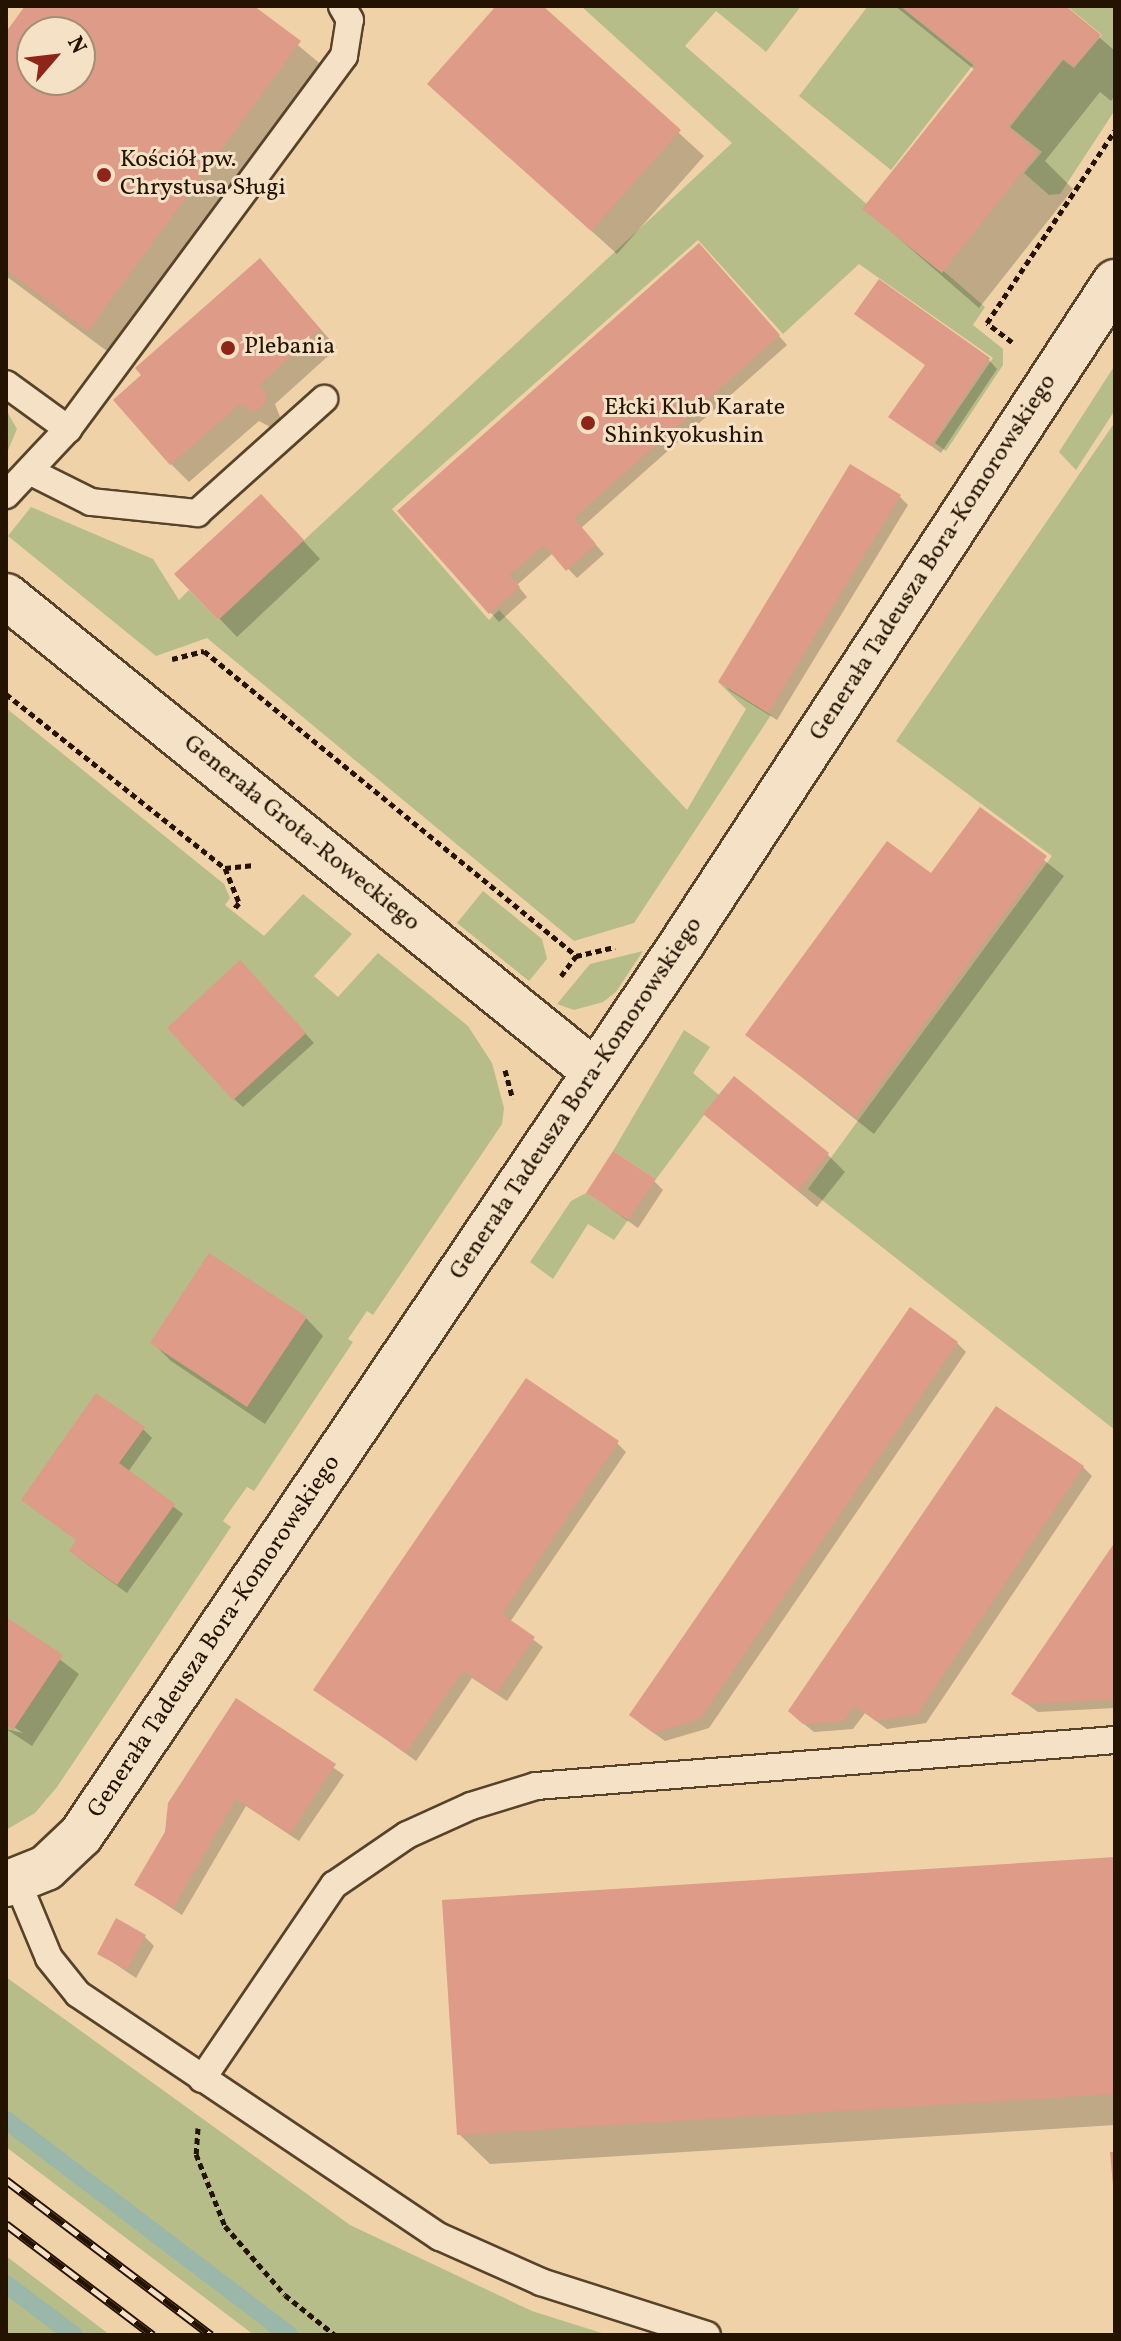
<!DOCTYPE html>
<html>
<head>
<meta charset="utf-8">
<style>
	body { margin:0 }
	#map { position:relative; width:1121px; height:2341px; overflow:hidden; background:#efd2a7; font-family:Vollkorn,serif }
	div>[style] { position:absolute }
	[style*='--x'] { left:calc(var(--x)*1px); top:calc(var(--y)*1px); width:calc(var(--w)*1px); rotate:calc(var(--a)*1deg) }
	.green>* { inset:0; background:#b6bd89 }
	.shadow>* { inset:0; background:#0003 }
	.stream>* { height:18px; margin:-9px; padding:0 9px; transform-origin:9px; border-radius:9px; background:#9ab7aa }
	.building>* { inset:0; background:#dd9b88 }
	.path>* { height:5px; margin-top:-2.5px; transform-origin:0; background:repeating-linear-gradient(90deg,#241300 0 6px,transparent 0 10px) }
	.roads { filter:drop-shadow(2px 0 #57432a) drop-shadow(-2px 0 #57432a) drop-shadow(0 2px #57432a) drop-shadow(0 -2px #57432a) }
	.lane>* { height:26px; margin:-13px; padding:0 13px; transform-origin:13px; border-radius:13px; background:#f5e2c6 }
	.street>* { height:44px; margin:-22px; padding:0 22px; transform-origin:22px; border-radius:22px; background:#f5e2c6 }
	.rail>* { height:9px; margin-top:-4.5px; transform-origin:0; background:repeating-linear-gradient(90deg,#f5e2c6 0 18px,#241300 0 36px); box-sizing:border-box; border-block:2px solid #241300 }
	.dots>* { width:22px; height:22px; translate:-50% -50%; box-sizing:border-box; border:4px solid #f5e2c6; border-radius:50% }
	span { translate:-50% -50%; white-space:nowrap; text-align:center; line-height:1.15; -webkit-text-stroke:6px #f5e2c6; paint-order:stroke }
	.poi-label { font-size:24px; color:#241300 }
	.left { translate:0 -50%; text-align:left }
	.street-label { font-size:24px; color:#241300 }
	.frame { position:absolute; inset:0; border:8px solid #241300; pointer-events:none }
	.north { position:absolute; left:16px; top:16px; width:80px; height:80px; box-sizing:border-box; background:#f5e2c6; border:2px solid #a18f77; border-radius:50%; rotate:62deg; font-size:22px; font-weight:700; line-height:32px; text-align:center; color:#241300 }
	.north::after { content:''; display:block; margin:auto; width:28px; height:36px; background:#8f2418; clip-path:polygon(50% 0,100% 100%,50% 72%,0 100%) }
</style>
</head>
<body>
<div id="map">
	<div class="green">
		<div style="clip-path:polygon(581px 6px,801px 6px,766px 52px,716px 11px,685px 46px,985px 307px,973px 325px,1003px 349px,1003px 365px,946px 451px,935px 443px,993px 358px,859px 264px,783px 334px,698px 240px,392px 509px,489px 620px,499px 610px,687px 810px,746px 709px,718px 682px,771px 715px,634px 923px,574px 941px,207px 638px,156px 656px,8px 536px,31px 507px,153px 559px,179px 600px,189px 590px,218px 620px,732px 143px)"></div>
		<div style="clip-path:polygon(868px 6px,900px 6px,973px 65px,891px 170px,799px 96px)"></div>
		<div style="clip-path:polygon(1067px 6px,1115px 6px,1115px 110px,1060px 194px,1049px 195px,1024px 173px,1042px 152px,1010px 127px,1063px 60px,1074px 68px,1102px 35px)"></div>
		<div style="clip-path:polygon(1115px 365px,1115px 410px,1076px 470px,1059px 452px)"></div>
		<div style="clip-path:polygon(6px 410px,17px 429px,6px 455px)"></div>
		<div style="clip-path:polygon(1115px 422px,1115px 1430px,808px 1189px,1052px 856px,896px 741px)"></div>
		<div style="clip-path:polygon(6px 708px,224px 884px,230px 898px,225px 905px,264px 936px,303px 894px,352px 934px,314px 976px,338px 997px,378px 953px,468px 1026px,492px 1063px,504px 1108px,502px 1124px,373px 1315px,367px 1311px,348px 1339px,353px 1342px,254px 1491px,247px 1487px,234px 1505px,223px 1521px,231px 1527px,57px 1787px,35px 1813px,6px 1830px)"></div>
		<div style="clip-path:polygon(483px 891px,542px 939px,547px 959px,529px 981px,457px 923px)"></div>
		<div style="clip-path:polygon(643px 951px,616px 992px,603px 1002px,574px 1010px,557px 1004px,590px 964px)"></div>
		<div style="clip-path:polygon(684px 1030px,710px 1047px,693px 1073px,719px 1095px,656px 1179px,613px 1151px)"></div>
		<div style="clip-path:polygon(586px 1193px,628px 1220px,614px 1240px,588px 1224px,553px 1279px,530px 1262px,571px 1201px)"></div>
		<div style="clip-path:polygon(6px 1977px,350px 2225px,532px 2311px,608px 2335px,254px 2335px,6px 2147px)"></div>
		<div style="clip-path:polygon(6px 2256px,110px 2335px,6px 2335px)"></div>
	</div>
	<div class="shadow">
		<div style="clip-path:polygon(evenodd,27px 6px,251px 6px,330px 72px,119px 360px,6px 276px,6px 35px,27px 6px,32px 32px,80px 32px,80px 80px,32px 80px,32px 32px)"></div>
		<div style="clip-path:polygon(499px 6px,540px 6px,704px 156px,617px 254px,429px 84px)"></div>
		<div style="clip-path:polygon(895px 6px,1063px 6px,1115px 51px,1115px 96px,1111px 101px,1100px 92px,1045px 161px,1073px 189px,979px 308px,865px 209px,975px 70px)"></div>
		<div style="clip-path:polygon(708px 255px,787px 345px,581px 528px,604px 554px,577px 578px,553px 553px,517px 585px,527px 597px,499px 622px,400px 511px)"></div>
		<div style="clip-path:polygon(277px 279px,337px 348px,275px 404px,282px 422px,274px 429px,259px 421px,189px 482px,171px 464px)"></div>
		<div style="clip-path:polygon(856px 314px,989px 360px,997px 369px,941px 453px,891px 417px,927px 366px)"></div>
		<div style="clip-path:polygon(899px 496px,908px 505px,777px 720px,730px 691px,721px 682px)"></div>
		<div style="clip-path:polygon(279px 514px,320px 559px,237px 637px,177px 574px)"></div>
		<div style="clip-path:polygon(980px 810px,1064px 876px,874px 1134px,748px 1035px,932px 876px)"></div>
		<div style="clip-path:polygon(249px 972px,314px 1043px,243px 1107px,234px 1099px)"></div>
		<div style="clip-path:polygon(706px 1114px,827px 1154px,845px 1172px,817px 1207px)"></div>
		<div style="clip-path:polygon(654px 1181px,663px 1190px,638px 1228px,588px 1193px)"></div>
		<div style="clip-path:polygon(306px 1318px,323px 1336px,265px 1424px,171px 1361px,153px 1343px)"></div>
		<div style="clip-path:polygon(957px 1343px,966px 1352px,709px 1728px,665px 1741px,641px 1724px,632px 1715px)"></div>
		<div style="clip-path:polygon(143px 1429px,152px 1438px,128px 1472px,183px 1514px,127px 1593px,80px 1559px,71px 1551px,78px 1541px,33px 1508px)"></div>
		<div style="clip-path:polygon(617px 1443px,626px 1452px,510px 1622px,543px 1647px,507px 1701px,472px 1678px,416px 1761px,323px 1694px)"></div>
		<div style="clip-path:polygon(1083px 1467px,1092px 1476px,926px 1723px,887px 1729px,865px 1713px,853px 1729px,814px 1732px,799px 1720px)"></div>
		<div style="clip-path:polygon(1115px 1545px,1115px 1708px,1038px 1712px,1013px 1694px)"></div>
		<div style="clip-path:polygon(6px 1619px,79px 1674px,32px 1746px,6px 1729px,23px 1733px,6px 1722px)"></div>
		<div style="clip-path:polygon(237px 1701px,344px 1775px,299px 1841px,246px 1806px,182px 1915px,136px 1885px)"></div>
		<div style="clip-path:polygon(1115px 1859px,1115px 2125px,490px 2164px,459px 2134px)"></div>
		<div style="clip-path:polygon(145px 1937px,154px 1946px,136px 1978px,99px 1953px)"></div>
	</div>
	<div class="stream">
		<div style="--x:6;--y:2120;--w:355;--a:37.2"></div>
		<div style="--x:6;--y:2284;--w:85;--a:36.9"></div>
	</div>
	<div class="building">
		<div style="clip-path:polygon(evenodd,25px 6px,254px 6px,301px 41px,88px 331px,6px 270px,6px 32px,25px 6px,32px 32px,80px 32px,80px 80px,32px 80px,32px 32px)"></div>
		<div style="clip-path:polygon(496px 6px,543px 6px,681px 130px,591px 231px,427px 84px)"></div>
		<div style="clip-path:polygon(901px 6px,1066px 6px,1101px 35px,1074px 67px,1063px 58px,1008px 127px,1038px 152px,942px 273px,862px 209px,976px 66px)"></div>
		<div style="clip-path:polygon(699px 243px,780px 335px,574px 518px,596px 544px,566px 571px,544px 545px,509px 575px,520px 587px,489px 614px,397px 511px)"></div>
		<div style="clip-path:polygon(260px 258px,320px 329px,259px 385px,266px 395px,265px 404px,255px 412px,240px 404px,170px 465px,113px 400px,141px 375px,135px 368px)"></div>
		<div style="clip-path:polygon(879px 279px,990px 358px,931px 446px,888px 417px,925px 365px,854px 314px)"></div>
		<div style="clip-path:polygon(850px 464px,901px 495px,768px 713px,718px 682px)"></div>
		<div style="clip-path:polygon(261px 494px,304px 540px,218px 620px,174px 574px)"></div>
		<div style="clip-path:polygon(980px 807px,1047px 856px,856px 1117px,745px 1035px,887px 841px,931px 873px)"></div>
		<div style="clip-path:polygon(240px 960px,306px 1033px,233px 1100px,167px 1028px)"></div>
		<div style="clip-path:polygon(734px 1076px,829px 1153px,798px 1191px,703px 1114px)"></div>
		<div style="clip-path:polygon(613px 1151px,656px 1179px,628px 1220px,586px 1193px)"></div>
		<div style="clip-path:polygon(209px 1253px,307px 1317px,247px 1407px,150px 1343px)"></div>
		<div style="clip-path:polygon(910px 1307px,958px 1342px,700px 1719px,654px 1733px,629px 1715px)"></div>
		<div style="clip-path:polygon(526px 1378px,619px 1441px,502px 1614px,535px 1637px,497px 1693px,463px 1671px,406px 1753px,313px 1690px)"></div>
		<div style="clip-path:polygon(96px 1393px,145px 1427px,119px 1463px,175px 1504px,117px 1585px,69px 1551px,76px 1540px,21px 1500px)"></div>
		<div style="clip-path:polygon(996px 1406px,1084px 1466px,917px 1714px,876px 1721px,855px 1706px,844px 1721px,803px 1724px,788px 1711px)"></div>
		<div style="clip-path:polygon(1115px 1542px,1115px 1699px,1027px 1704px,1011px 1694px)"></div>
		<div style="clip-path:polygon(6px 1617px,63px 1655px,13px 1730px,6px 1725px)"></div>
		<div style="clip-path:polygon(236px 1698px,336px 1764px,290px 1834px,236px 1799px,173px 1908px,134px 1885px,165px 1832px,168px 1803px)"></div>
		<div style="clip-path:polygon(1115px 1857px,1115px 2094px,457px 2135px,442px 1900px)"></div>
		<div style="clip-path:polygon(116px 1918px,146px 1935px,127px 1970px,97px 1954px)"></div>
		<div style="clip-path:polygon(1110px 2152px,1115px 2152px,1115px 2185px,1113px 2185px)"></div>
	</div>
	<div class="path">
		<div style="--x:1012;--y:342;--w:31;--a:-143"></div>
		<div style="--x:987;--y:323;--w:232;--a:-56.4"></div>
		<div style="--x:172;--y:659;--w:33;--a:-14"></div>
		<div style="--x:204;--y:651;--w:481;--a:39.3"></div>
		<div style="--x:576;--y:956;--w:40;--a:-13"></div>
		<div style="--x:6;--y:694;--w:280;--a:38.5"></div>
		<div style="--x:225;--y:868;--w:27;--a:-6"></div>
		<div style="--x:225;--y:868;--w:38;--a:68"></div>
		<div style="--x:239;--y:903;--w:9;--a:131"></div>
		<div style="--x:561;--y:976;--w:25;--a:-53"></div>
		<div style="--x:505;--y:1070;--w:30;--a:75"></div>
		<div style="--x:198;--y:2128;--w:26;--a:94"></div>
		<div style="--x:196;--y:2154;--w:78;--a:68.1"></div>
		<div style="--x:225;--y:2226;--w:91;--a:49"></div>
		<div style="--x:285;--y:2295;--w:64;--a:38.7"></div>
	</div>
	<div class="roads">
		<div class="lane">
			<div style="--x:6;--y:384;--w:77;--a:36"></div>
			<div style="--x:29;--y:471;--w:69;--a:26.6"></div>
			<div style="--x:91;--y:502;--w:107;--a:5.9"></div>
			<div style="--x:197;--y:513;--w:171;--a:-41.9"></div>
			<div style="--x:6;--y:495;--w:91;--a:-46.8"></div>
			<div style="--x:68;--y:429;--w:464;--a:-53.5"></div>
			<div style="--x:344;--y:56;--w:36;--a:-81"></div>
			<div style="--x:350;--y:20;--w:16;--a:-120"></div>
			<div style="--x:17;--y:1881;--w:83;--a:67.4"></div>
			<div style="--x:49;--y:1958;--w:46;--a:51.1"></div>
			<div style="--x:78;--y:1994;--w:436;--a:33.9"></div>
			<div style="--x:440;--y:2237;--w:111;--a:24"></div>
			<div style="--x:541;--y:2282;--w:174;--a:17.7"></div>
			<div style="--x:202;--y:2079;--w:235;--a:-55.8"></div>
			<div style="--x:334;--y:1885;--w:88;--a:-34.4"></div>
			<div style="--x:407;--y:1835;--w:70;--a:-24.4"></div>
			<div style="--x:471;--y:1806;--w:68;--a:-17.1"></div>
			<div style="--x:536;--y:1786;--w:581;--a:-4.54"></div>
		</div>
		<div class="street">
			<div style="--x:6;--y:596;--w:757;--a:38.94"></div>
			<div style="--x:6;--y:1884;--w:43;--a:-21.8"></div>
			<div style="--x:46;--y:1868;--w:48;--a:-43.3"></div>
			<div style="--x:81;--y:1835;--w:1077;--a:-56.01"></div>
			<div style="--x:683;--y:942;--w:789;--a:-56.79"></div>
		</div>
	</div>
	<div class="rail">
		<div style="--x:6;--y:2180;--w:257;--a:37.1"></div>
		<div style="--x:6;--y:2224;--w:184;--a:37.1"></div>
	</div>
	<div class="dots">
		<div style="left:104px;top:175px;background:#8f2418"></div>
		<div style="left:228px;top:348px;background:#8f2418"></div>
		<div style="left:588px;top:423px;background:#8f2418"></div>
	</div>
	<div class="poi-label">
		<span class="left" style="left:120px;top:175px">Kościół pw.<br>Chrystusa Sługi</span>
		<span class="left" style="left:244px;top:348px">Plebania</span>
		<span class="left" style="left:604px;top:423px">Ełcki Klub Karate<br>Shinkyokushin</span>
	</div>
	<div class="street-label">
		<span style="left:934px;top:558px;rotate:-57deg">Generała Tadeusza Bora-Komorowskiego</span>
		<span style="left:301px;top:834px;rotate:39deg">Generała Grota-Roweckiego</span>
		<span style="left:577px;top:1099px;rotate:-56deg">Generała Tadeusza Bora-Komorowskiego</span>
		<span style="left:215px;top:1637px;rotate:-56deg">Generała Tadeusza Bora-Komorowskiego</span>
	</div>
	<div class="frame"></div>
	<div class="north">N</div>
</div>
</body>
</html>
